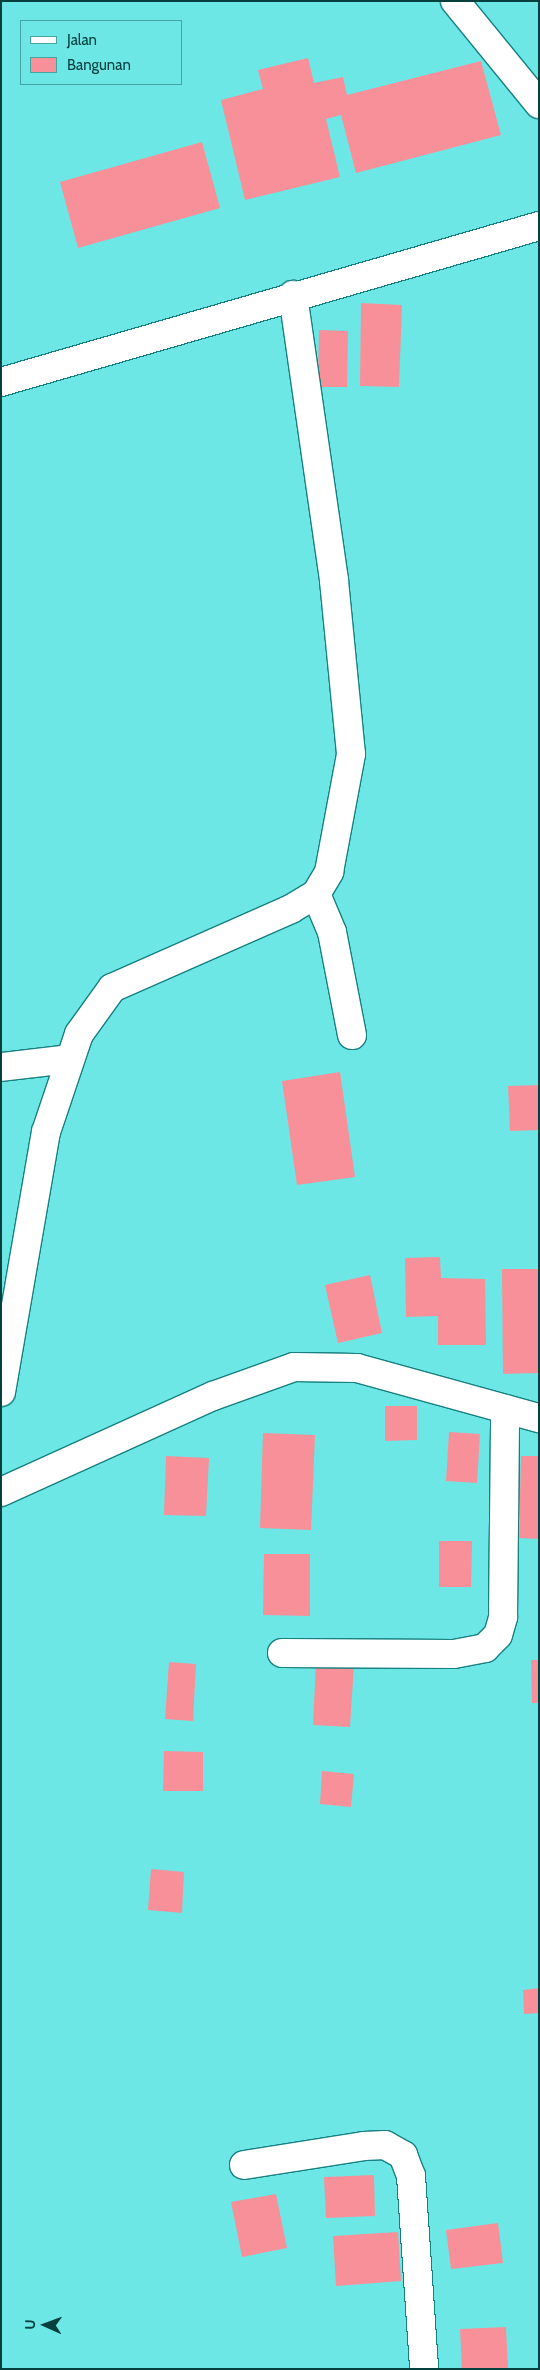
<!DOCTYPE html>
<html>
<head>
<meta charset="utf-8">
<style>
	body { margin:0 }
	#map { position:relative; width:540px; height:2370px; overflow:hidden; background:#6ce7e6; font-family:Cabin,sans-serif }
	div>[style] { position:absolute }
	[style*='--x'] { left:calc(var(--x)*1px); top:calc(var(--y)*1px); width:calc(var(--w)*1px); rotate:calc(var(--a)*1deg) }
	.building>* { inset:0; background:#f89099 }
	.roads { filter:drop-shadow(1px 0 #178080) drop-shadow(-1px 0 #178080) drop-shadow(0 1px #178080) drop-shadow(0 -1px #178080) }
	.street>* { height:28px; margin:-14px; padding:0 14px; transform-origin:14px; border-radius:14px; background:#fff }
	span { translate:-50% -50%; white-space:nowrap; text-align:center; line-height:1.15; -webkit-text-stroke:5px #6ce7e6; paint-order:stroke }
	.frame { position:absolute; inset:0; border:2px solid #05403f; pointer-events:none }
	.legend { position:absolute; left:20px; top:20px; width:162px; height:65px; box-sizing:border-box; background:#6ce7e6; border:1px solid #43a4a3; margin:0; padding:6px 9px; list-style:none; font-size:15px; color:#05403f }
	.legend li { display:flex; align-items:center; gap:10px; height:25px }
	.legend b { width:25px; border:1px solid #43a4a3 }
	.north { position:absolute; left:20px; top:2300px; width:50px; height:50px; -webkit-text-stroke:4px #6ce7e6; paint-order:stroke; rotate:272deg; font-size:14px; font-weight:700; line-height:20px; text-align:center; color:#05403f }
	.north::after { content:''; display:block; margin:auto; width:18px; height:22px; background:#05403f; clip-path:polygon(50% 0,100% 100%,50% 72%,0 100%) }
</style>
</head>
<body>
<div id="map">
	<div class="building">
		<div style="clip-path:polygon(308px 58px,314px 83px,343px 77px,347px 95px,481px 61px,501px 135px,356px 173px,341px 115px,326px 119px,340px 177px,245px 200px,221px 100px,263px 89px,258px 70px)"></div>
		<div style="clip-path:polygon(202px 142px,220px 208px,78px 248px,60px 182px)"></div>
		<div style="clip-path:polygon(361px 303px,402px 305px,399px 387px,360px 386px)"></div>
		<div style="clip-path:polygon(319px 330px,348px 331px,347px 387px,318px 387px)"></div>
		<div style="clip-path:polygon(340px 1072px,355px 1177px,297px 1185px,282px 1081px)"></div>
		<div style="clip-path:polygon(539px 1085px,539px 1130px,510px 1131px,508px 1086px)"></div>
		<div style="clip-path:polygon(440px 1257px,441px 1278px,485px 1279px,486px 1345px,438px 1345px,438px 1316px,406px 1317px,405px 1258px)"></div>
		<div style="clip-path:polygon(502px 1269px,539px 1269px,539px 1373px,503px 1374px)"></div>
		<div style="clip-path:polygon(370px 1275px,382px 1333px,338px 1343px,325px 1285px)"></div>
		<div style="clip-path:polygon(385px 1406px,417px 1406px,417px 1440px,385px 1441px)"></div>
		<div style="clip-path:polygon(449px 1432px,480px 1434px,477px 1483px,446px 1481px)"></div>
		<div style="clip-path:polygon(263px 1433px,315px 1435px,311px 1530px,260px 1528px)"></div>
		<div style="clip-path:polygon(166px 1456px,209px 1458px,206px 1516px,164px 1515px)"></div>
		<div style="clip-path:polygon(521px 1456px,539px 1456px,539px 1539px,519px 1538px)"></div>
		<div style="clip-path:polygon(439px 1541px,472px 1541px,471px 1587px,439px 1587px)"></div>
		<div style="clip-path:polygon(264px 1554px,310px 1554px,310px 1616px,263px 1615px)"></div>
		<div style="clip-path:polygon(531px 1660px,539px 1660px,539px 1703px,532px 1703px)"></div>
		<div style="clip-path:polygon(169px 1662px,196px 1664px,193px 1721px,165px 1719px)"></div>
		<div style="clip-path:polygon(316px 1662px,354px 1664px,350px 1727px,313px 1725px)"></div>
		<div style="clip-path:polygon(164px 1751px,203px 1752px,203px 1791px,163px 1791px)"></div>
		<div style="clip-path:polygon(322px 1771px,354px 1774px,351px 1807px,320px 1804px)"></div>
		<div style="clip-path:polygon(151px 1869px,184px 1872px,182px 1913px,148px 1910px)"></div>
		<div style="clip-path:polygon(539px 1988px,539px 2013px,524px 2014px,523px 1990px)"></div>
		<div style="clip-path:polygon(374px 2175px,375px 2216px,326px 2218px,324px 2177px)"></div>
		<div style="clip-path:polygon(276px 2194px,287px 2248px,242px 2257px,231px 2202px)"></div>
		<div style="clip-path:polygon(498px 2223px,503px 2263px,451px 2269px,446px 2230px)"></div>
		<div style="clip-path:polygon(398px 2232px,401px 2281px,336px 2286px,333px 2236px)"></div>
		<div style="clip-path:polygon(506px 2327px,508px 2369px,462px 2369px,460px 2329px)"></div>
	</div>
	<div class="roads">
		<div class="street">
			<div style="--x:455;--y:1;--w:133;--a:50.8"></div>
			<div style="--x:1;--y:382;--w:560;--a:-16.17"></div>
			<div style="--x:316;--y:894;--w:41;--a:67.2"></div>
			<div style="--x:332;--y:932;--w:105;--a:79"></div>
			<div style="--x:1;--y:1067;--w:69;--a:-6.6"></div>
			<div style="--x:1;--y:1392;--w:264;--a:-80.2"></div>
			<div style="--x:46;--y:1132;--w:103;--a:-71.4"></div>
			<div style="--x:79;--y:1034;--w:57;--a:-54.3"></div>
			<div style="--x:112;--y:988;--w:196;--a:-23.8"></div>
			<div style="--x:291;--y:909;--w:29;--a:-31"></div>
			<div style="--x:316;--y:894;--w:26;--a:-59"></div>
			<div style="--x:329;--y:872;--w:120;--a:-79.4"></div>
			<div style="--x:351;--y:754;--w:175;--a:-95.6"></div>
			<div style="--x:334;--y:580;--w:288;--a:-98.2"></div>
			<div style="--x:1;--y:1492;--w:233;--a:-24.4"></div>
			<div style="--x:213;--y:1396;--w:86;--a:-19.7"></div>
			<div style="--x:294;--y:1367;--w:63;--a:0.9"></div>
			<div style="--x:357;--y:1368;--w:189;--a:15.4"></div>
			<div style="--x:282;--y:1653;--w:172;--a:0.3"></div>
			<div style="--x:454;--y:1654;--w:32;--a:-11"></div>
			<div style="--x:485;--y:1648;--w:18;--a:-45"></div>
			<div style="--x:498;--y:1635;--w:19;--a:-74"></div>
			<div style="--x:503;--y:1617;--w:208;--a:-89.4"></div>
			<div style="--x:244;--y:2165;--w:121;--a:-9"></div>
			<div style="--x:364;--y:2146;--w:21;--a:-3"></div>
			<div style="--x:385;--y:2145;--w:21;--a:29"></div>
			<div style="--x:403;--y:2155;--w:22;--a:69"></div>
			<div style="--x:411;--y:2176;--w:193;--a:86.1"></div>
		</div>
	</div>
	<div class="frame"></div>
	<ul class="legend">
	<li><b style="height:6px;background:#fff"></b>Jalan</li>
	<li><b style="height:14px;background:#f89099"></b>Bangunan</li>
	</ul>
	<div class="north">U</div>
</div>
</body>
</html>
